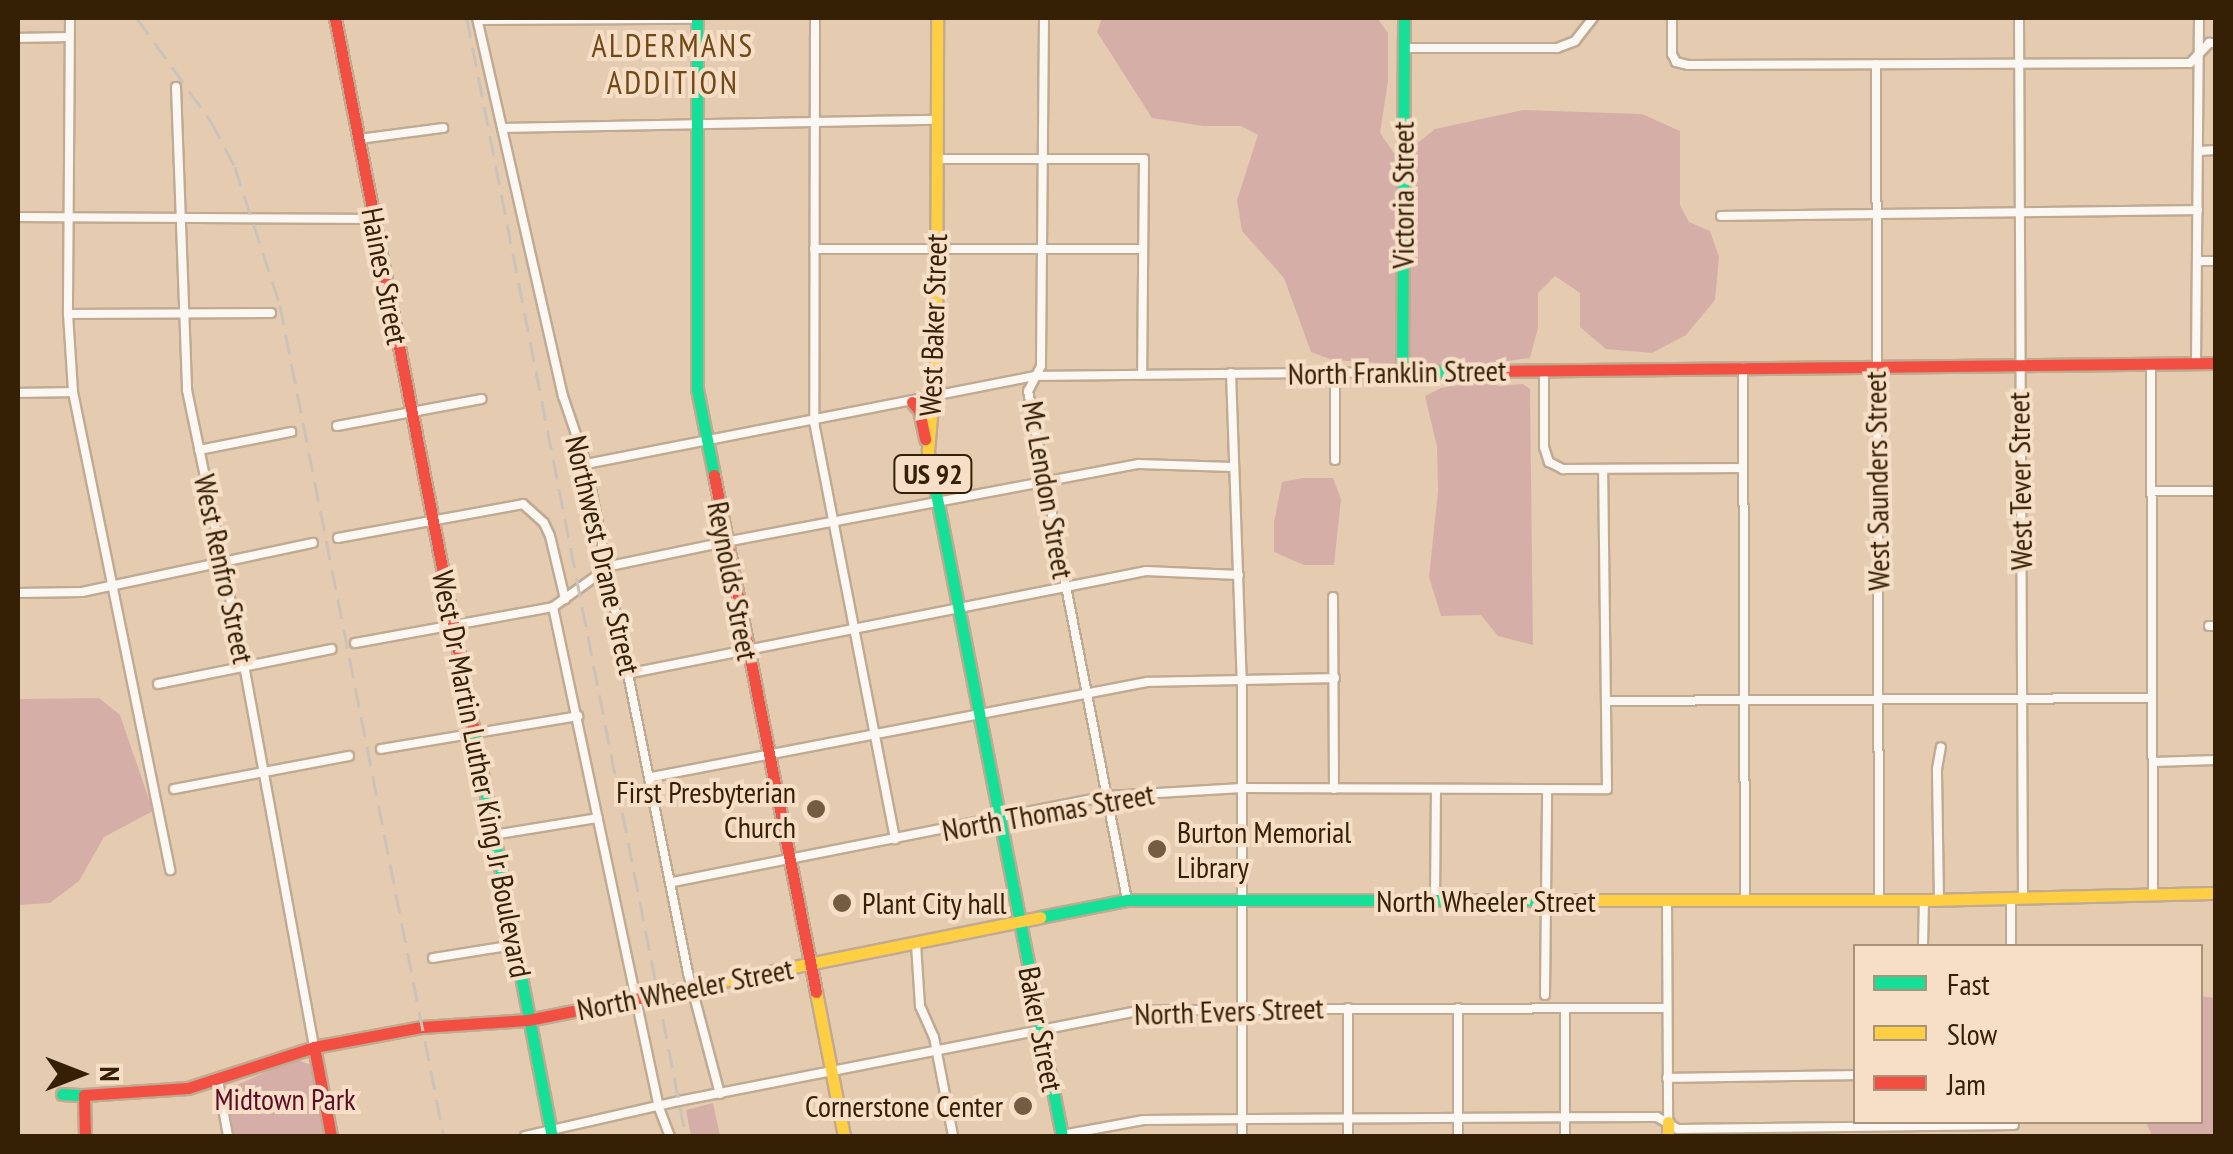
<!DOCTYPE html>
<html>
<head>
<meta charset="utf-8">
<style>
	body { margin:0 }
	#map { position:relative; width:2233px; height:1154px; overflow:hidden; background:#e5ccb1; font-family:"PT Sans Narrow",sans-serif }
	div>[style] { position:absolute }
	[style*='--x'] { left:calc(var(--x)*1px); top:calc(var(--y)*1px); width:calc(var(--w)*1px); rotate:calc(var(--a)*1deg) }
	.green>* { inset:0; background:#d5afa7 }
	.roads { filter:drop-shadow(2px 0 #c0aa92) drop-shadow(-2px 0 #c0aa92) drop-shadow(0 2px #c0aa92) drop-shadow(0 -2px #c0aa92) }
	.street>* { height:8px; margin:-4px; padding:0 4px; transform-origin:4px; border-radius:4px; background:#fbf7f3 }
	.fast>* { height:11px; margin:-5.5px; padding:0 5.5px; transform-origin:5.5px; border-radius:5.5px; background:#16e098 }
	.slow>* { height:11px; margin:-5.5px; padding:0 5.5px; transform-origin:5.5px; border-radius:5.5px; background:#ffcf43 }
	.jam>* { height:11px; margin:-5.5px; padding:0 5.5px; transform-origin:5.5px; border-radius:5.5px; background:#f24e42 }
	.rail>* { height:2.5px; margin-top:-1.25px; transform-origin:0; background:repeating-linear-gradient(90deg,#cbc3ba 0 20px,transparent 0 30px) }
	.dots>* { width:28px; height:28px; translate:-50% -50%; box-sizing:border-box; border:5px solid #f6dfc6; border-radius:50% }
	span { translate:-50% -50%; white-space:nowrap; text-align:center; line-height:1.15; -webkit-text-stroke:8px #f6dfc6; paint-order:stroke }
	.shield-label span { padding:2px 8px; background:#f6dfc6; border:2px solid; border-radius:8px; -webkit-text-stroke-width:0 }
	.shield-label { font-size:28px; color:#352005; font-weight:700 }
	.street-label { font-size:30px; color:#352005 }
	.poi-label { font-size:30px; color:#352005 }
	.right { translate:-100% -50%; text-align:right }
	.left { translate:0 -50%; text-align:left }
	.park-label { font-size:30px; color:#5c0c26 }
	.neighbourhood-label { font-size:32px; color:#714918; letter-spacing:2.5px }
	.frame { position:absolute; inset:0; border:20px solid #352005; pointer-events:none }
	.legend { position:absolute; left:1853px; top:944px; width:350px; height:180px; box-sizing:border-box; background:#f6dfc6; border:2px solid #a99379; margin:0; padding:12px 18px; list-style:none; font-size:30px; color:#352005 }
	.legend li { display:flex; align-items:center; gap:20px; height:50px }
	.legend b { width:50px; border:2px solid #a99379 }
	.north { position:absolute; left:30px; top:1024px; width:100px; height:100px; -webkit-text-stroke:8px #f6dfc6; paint-order:stroke; rotate:90deg; font-size:28px; font-weight:700; line-height:40px; text-align:center; color:#352005 }
	.north::after { content:''; display:block; margin:auto; width:35px; height:45px; background:#352005; clip-path:polygon(50% 0,100% 100%,50% 72%,0 100%) }
</style>
</head>
<body>
<div id="map">
	<div class="green">
		<div style="clip-path:polygon(1102px 18px,1377px 18px,1388px 33px,1388px 81px,1380px 133px,1398px 159px,1397px 364px,1332px 360px,1311px 352px,1284px 278px,1242px 231px,1237px 200px,1258px 135px,1241px 126px,1203px 126px,1152px 118px,1097px 32px)"></div>
		<div style="clip-path:polygon(1523px 110px,1642px 114px,1680px 131px,1680px 205px,1689px 222px,1710px 231px,1719px 257px,1715px 300px,1686px 335px,1652px 353px,1606px 349px,1580px 327px,1580px 293px,1555px 276px,1538px 293px,1538px 328px,1530px 358px,1461px 367px,1407px 365px,1408px 151px,1435px 129px)"></div>
		<div style="clip-path:polygon(1483px 381px,1499px 386px,1523px 384px,1530px 389px,1533px 645px,1498px 636px,1481px 615px,1441px 616px,1429px 577px,1438px 491px,1437px 447px,1425px 396px,1441px 388px)"></div>
		<div style="clip-path:polygon(1303px 478px,1333px 478px,1341px 499px,1334px 565px,1304px 565px,1274px 552px,1274px 522px,1282px 482px)"></div>
		<div style="clip-path:polygon(99px 698px,120px 715px,153px 811px,104px 837px,79px 881px,50px 903px,18px 905px,18px 699px)"></div>
		<div style="clip-path:polygon(2201px 996px,2215px 998px,2215px 1136px,2152px 1136px,2146px 1122px,2200px 1122px)"></div>
		<div style="clip-path:polygon(295px 1059px,314px 1066px,328px 1136px,234px 1136px,227px 1096px,230px 1088px)"></div>
		<div style="clip-path:polygon(713px 1103px,720px 1136px,691px 1136px,686px 1110px)"></div>
	</div>
	<div class="roads">
		<div class="street">
			<div style="--x:70;--y:18;--w:296;--a:90.4"></div>
			<div style="--x:68;--y:314;--w:78;--a:86.3"></div>
			<div style="--x:73;--y:392;--w:488;--a:78.5"></div>
			<div style="--x:477;--y:18;--w:388;--a:77.2"></div>
			<div style="--x:563;--y:396;--w:72;--a:71.3"></div>
			<div style="--x:586;--y:464;--w:519;--a:78.67"></div>
			<div style="--x:688;--y:973;--w:125;--a:75.2"></div>
			<div style="--x:815;--y:18;--w:404;--a:90.1"></div>
			<div style="--x:814;--y:422;--w:425;--a:79"></div>
			<div style="--x:1044;--y:18;--w:348;--a:90.5"></div>
			<div style="--x:1041;--y:366;--w:28;--a:117"></div>
			<div style="--x:1028;--y:391;--w:519;--a:78.99"></div>
			<div style="--x:1672;--y:18;--w:36;--a:90"></div>
			<div style="--x:1672;--y:54;--w:9;--a:63"></div>
			<div style="--x:1676;--y:62;--w:12;--a:14"></div>
			<div style="--x:1688;--y:65;--w:502;--a:-0.23"></div>
			<div style="--x:2190;--y:63;--w:28;--a:-46"></div>
			<div style="--x:2209;--y:43;--w:7;--a:0"></div>
			<div style="--x:2019;--y:18;--w:880;--a:89.74"></div>
			<div style="--x:478;--y:20;--w:219;--a:-0.3"></div>
			<div style="--x:18;--y:38;--w:50;--a:-1.1"></div>
			<div style="--x:1404;--y:48;--w:153;--a:0"></div>
			<div style="--x:1557;--y:48;--w:19;--a:-21"></div>
			<div style="--x:1575;--y:41;--w:29;--a:-52"></div>
			<div style="--x:1876;--y:64;--w:835;--a:89.79"></div>
			<div style="--x:176;--y:87;--w:303;--a:87.9"></div>
			<div style="--x:187;--y:390;--w:281;--a:78.3"></div>
			<div style="--x:244;--y:665;--w:388;--a:79.6"></div>
			<div style="--x:502;--y:128;--w:435;--a:-1.1"></div>
			<div style="--x:359;--y:139;--w:85;--a:-7.5"></div>
			<div style="--x:2199;--y:151;--w:17;--a:-3"></div>
			<div style="--x:937;--y:159;--w:207;--a:0"></div>
			<div style="--x:1144;--y:159;--w:213;--a:90.5"></div>
			<div style="--x:1721;--y:216;--w:477;--a:-0.7"></div>
			<div style="--x:18;--y:217;--w:356;--a:0.3"></div>
			<div style="--x:814;--y:249;--w:328;--a:0"></div>
			<div style="--x:2198;--y:261;--w:18;--a:0"></div>
			<div style="--x:68;--y:314;--w:203;--a:-0.3"></div>
			<div style="--x:2196;--y:363;--w:345;--a:-89.5"></div>
			<div style="--x:2151;--y:364;--w:532;--a:89.78"></div>
			<div style="--x:1743;--y:367;--w:534;--a:89.79"></div>
			<div style="--x:1544;--y:370;--w:77;--a:90"></div>
			<div style="--x:1544;--y:447;--w:16;--a:72"></div>
			<div style="--x:1549;--y:462;--w:16;--a:27"></div>
			<div style="--x:1563;--y:469;--w:180;--a:-0.3"></div>
			<div style="--x:1231;--y:373;--w:316;--a:88"></div>
			<div style="--x:1242;--y:689;--w:447;--a:90"></div>
			<div style="--x:1335;--y:373;--w:87;--a:90"></div>
			<div style="--x:18;--y:393;--w:55;--a:-1"></div>
			<div style="--x:337;--y:426;--w:147;--a:-10.6"></div>
			<div style="--x:199;--y:450;--w:94;--a:-11.1"></div>
			<div style="--x:586;--y:464;--w:458;--a:-11.1"></div>
			<div style="--x:1035;--y:376;--w:367;--a:-0.6"></div>
			<div style="--x:2153;--y:491;--w:63;--a:0"></div>
			<div style="--x:338;--y:538;--w:188;--a:-10.4"></div>
			<div style="--x:523;--y:504;--w:28;--a:42"></div>
			<div style="--x:544;--y:523;--w:14;--a:65"></div>
			<div style="--x:550;--y:536;--w:65;--a:76.6"></div>
			<div style="--x:18;--y:593;--w:64;--a:-0.9"></div>
			<div style="--x:82;--y:592;--w:236;--a:-12"></div>
			<div style="--x:1333;--y:597;--w:192;--a:89.7"></div>
			<div style="--x:553;--y:607;--w:512;--a:78.05"></div>
			<div style="--x:659;--y:1108;--w:30;--a:69"></div>
			<div style="--x:2209;--y:626;--w:7;--a:0"></div>
			<div style="--x:355;--y:643;--w:201;--a:-10.3"></div>
			<div style="--x:553;--y:607;--w:70;--a:-35.7"></div>
			<div style="--x:610;--y:566;--w:117;--a:-11.8"></div>
			<div style="--x:725;--y:542;--w:421;--a:-10.7"></div>
			<div style="--x:1139;--y:464;--w:94;--a:1.8"></div>
			<div style="--x:631;--y:673;--w:525;--a:-11.2"></div>
			<div style="--x:1146;--y:571;--w:93;--a:2.5"></div>
			<div style="--x:158;--y:684;--w:177;--a:-11.4"></div>
			<div style="--x:1607;--y:701;--w:545;--a:-0.32"></div>
			<div style="--x:381;--y:749;--w:200;--a:-9.5"></div>
			<div style="--x:2153;--y:762;--w:63;--a:-1.8"></div>
			<div style="--x:652;--y:777;--w:504;--a:-10.86"></div>
			<div style="--x:1147;--y:682;--w:188;--a:-1.2"></div>
			<div style="--x:174;--y:789;--w:178;--a:-10.7"></div>
			<div style="--x:493;--y:835;--w:106;--a:-9.2"></div>
			<div style="--x:673;--y:882;--w:443;--a:-11.2"></div>
			<div style="--x:1108;--y:796;--w:134;--a:-3.4"></div>
			<div style="--x:1242;--y:788;--w:365;--a:0.2"></div>
			<div style="--x:1607;--y:789;--w:320;--a:-90.7"></div>
			<div style="--x:2011;--y:898;--w:48;--a:90"></div>
			<div style="--x:1939;--y:900;--w:131;--a:-90.9"></div>
			<div style="--x:1937;--y:769;--w:22;--a:-80"></div>
			<div style="--x:1435;--y:901;--w:110;--a:-89.5"></div>
			<div style="--x:1667;--y:902;--w:220;--a:89.7"></div>
			<div style="--x:916;--y:944;--w:62;--a:86.3"></div>
			<div style="--x:920;--y:1006;--w:34;--a:66"></div>
			<div style="--x:934;--y:1037;--w:101;--a:79.1"></div>
			<div style="--x:1923;--y:946;--w:46;--a:-88.8"></div>
			<div style="--x:433;--y:958;--w:82;--a:-9.1"></div>
			<div style="--x:1545;--y:995;--w:205;--a:-89.4"></div>
			<div style="--x:1348;--y:1008;--w:128;--a:90"></div>
			<div style="--x:1667;--y:1078;--w:189;--a:-0.9"></div>
			<div style="--x:218;--y:1080;--w:57;--a:79.9"></div>
			<div style="--x:1062;--y:1135;--w:83;--a:-10.4"></div>
			<div style="--x:1144;--y:1120;--w:109;--a:-0.5"></div>
			<div style="--x:1253;--y:1119;--w:404;--a:-0.3"></div>
			<div style="--x:1657;--y:1117;--w:24;--a:30"></div>
			<div style="--x:1678;--y:1129;--w:336;--a:-0.7"></div>
			<div style="--x:525;--y:1136;--w:158;--a:-12.8"></div>
			<div style="--x:679;--y:1101;--w:474;--a:-11.1"></div>
			<div style="--x:1144;--y:1010;--w:523;--a:-0.22"></div>
			<div style="--x:1458;--y:1136;--w:128;--a:-90"></div>
			<div style="--x:1565;--y:1136;--w:128;--a:-90"></div>
		</div>
		<div class="fast">
			<div style="--x:697;--y:18;--w:371;--a:90"></div>
			<div style="--x:697;--y:389;--w:88;--a:78.8"></div>
			<div style="--x:1404;--y:18;--w:354;--a:90.3"></div>
			<div style="--x:1402;--y:372;--w:87;--a:-0.7"></div>
			<div style="--x:934;--y:483;--w:665;--a:78.91"></div>
			<div style="--x:474;--y:732;--w:411;--a:79.1"></div>
			<div style="--x:1040;--y:917;--w:89;--a:-11.1"></div>
			<div style="--x:1127;--y:900;--w:459;--a:0"></div>
			<div style="--x:62;--y:1094;--w:22;--a:3"></div>
		</div>
		<div class="slow">
			<div style="--x:934;--y:483;--w:33;--a:-101"></div>
			<div style="--x:928;--y:451;--w:89;--a:-84.9"></div>
			<div style="--x:936;--y:362;--w:344;--a:-89.8"></div>
			<div style="--x:1586;--y:900;--w:338;--a:0"></div>
			<div style="--x:1924;--y:900;--w:292;--a:-1.4"></div>
			<div style="--x:816;--y:992;--w:147;--a:79"></div>
			<div style="--x:654;--y:995;--w:394;--a:-11.4"></div>
			<div style="--x:1668;--y:1122;--w:14;--a:90"></div>
		</div>
		<div class="jam">
			<div style="--x:335;--y:18;--w:727;--a:78.98"></div>
			<div style="--x:1489;--y:371;--w:727;--a:-0.63"></div>
			<div style="--x:912;--y:402;--w:11;--a:49"></div>
			<div style="--x:919;--y:410;--w:30;--a:78"></div>
			<div style="--x:714;--y:475;--w:527;--a:78.84"></div>
			<div style="--x:314;--y:1047;--w:91;--a:79.2"></div>
			<div style="--x:85;--y:1136;--w:41;--a:-91.4"></div>
			<div style="--x:84;--y:1095;--w:104;--a:-3.9"></div>
			<div style="--x:188;--y:1088;--w:133;--a:-18"></div>
			<div style="--x:314;--y:1047;--w:110;--a:-10.5"></div>
			<div style="--x:422;--y:1027;--w:106;--a:-3.8"></div>
			<div style="--x:528;--y:1020;--w:128;--a:-11.2"></div>
		</div>
	</div>
	<div class="rail">
		<div style="--x:137;--y:18;--w:127;--a:54.3"></div>
		<div style="--x:211;--y:121;--w:52;--a:62.4"></div>
		<div style="--x:235;--y:167;--w:145;--a:71.9"></div>
		<div style="--x:280;--y:305;--w:847;--a:78.84"></div>
		<div style="--x:467;--y:18;--w:1139;--a:78.92"></div>
	</div>
	<div class="dots">
		<div style="left:816px;top:809px;background:#735c41"></div>
		<div style="left:1157px;top:849px;background:#735c41"></div>
		<div style="left:842px;top:903px;background:#735c41"></div>
		<div style="left:1023px;top:1106px;background:#735c41"></div>
	</div>
	<div class="shield-label">
		<span style="left:933px;top:474px">US 92</span>
	</div>
	<div class="street-label">
		<span style="left:1403px;top:195px;rotate:-90deg">Victoria Street</span>
		<span style="left:385px;top:276px;rotate:79deg">Haines Street</span>
		<span style="left:933px;top:325px;rotate:-88deg">West Baker Street</span>
		<span style="left:1397px;top:372px;rotate:-1deg">North Franklin Street</span>
		<span style="left:1877px;top:481px;rotate:-91deg">West Saunders Street</span>
		<span style="left:2020px;top:481px;rotate:-91deg">West Tever Street</span>
		<span style="left:1048px;top:490px;rotate:80deg">Mc Lendon Street</span>
		<span style="left:603px;top:555px;rotate:77deg">Northwest Drane Street</span>
		<span style="left:224px;top:569px;rotate:78deg">West Renfro Street</span>
		<span style="left:733px;top:581px;rotate:79deg">Reynolds Street</span>
		<span style="left:482px;top:774px;rotate:79deg">West Dr Martin Luther King Jr Boulevard</span>
		<span style="left:1048px;top:812px;rotate:-10deg">North Thomas Street</span>
		<span style="left:1486px;top:901px">North Wheeler Street</span>
		<span style="left:685px;top:989px;rotate:-11deg">North Wheeler Street</span>
		<span style="left:1229px;top:1011px;rotate:-2deg">North Evers Street</span>
		<span style="left:1041px;top:1029px;rotate:79deg">Baker Street</span>
	</div>
	<div class="poi-label">
		<span class="right" style="left:796px;top:809px">First Presbyterian<br>Church</span>
		<span class="left" style="left:1177px;top:849px">Burton Memorial<br>Library</span>
		<span class="left" style="left:862px;top:903px">Plant City hall</span>
		<span class="right" style="left:1003px;top:1106px">Cornerstone Center</span>
	</div>
	<div class="park-label">
		<span style="left:285px;top:1099px">Midtown Park</span>
	</div>
	<div class="neighbourhood-label">
		<span style="left:673px;top:64px">ALDERMANS<br>ADDITION</span>
	</div>
	<div class="frame"></div>
	<ul class="legend">
	<li><b style="height:12px;background:#16e098"></b>Fast</li>
	<li><b style="height:12px;background:#ffcf43"></b>Slow</li>
	<li><b style="height:12px;background:#f24e42"></b>Jam</li>
	</ul>
	<div class="north">N</div>
</div>
</body>
</html>
